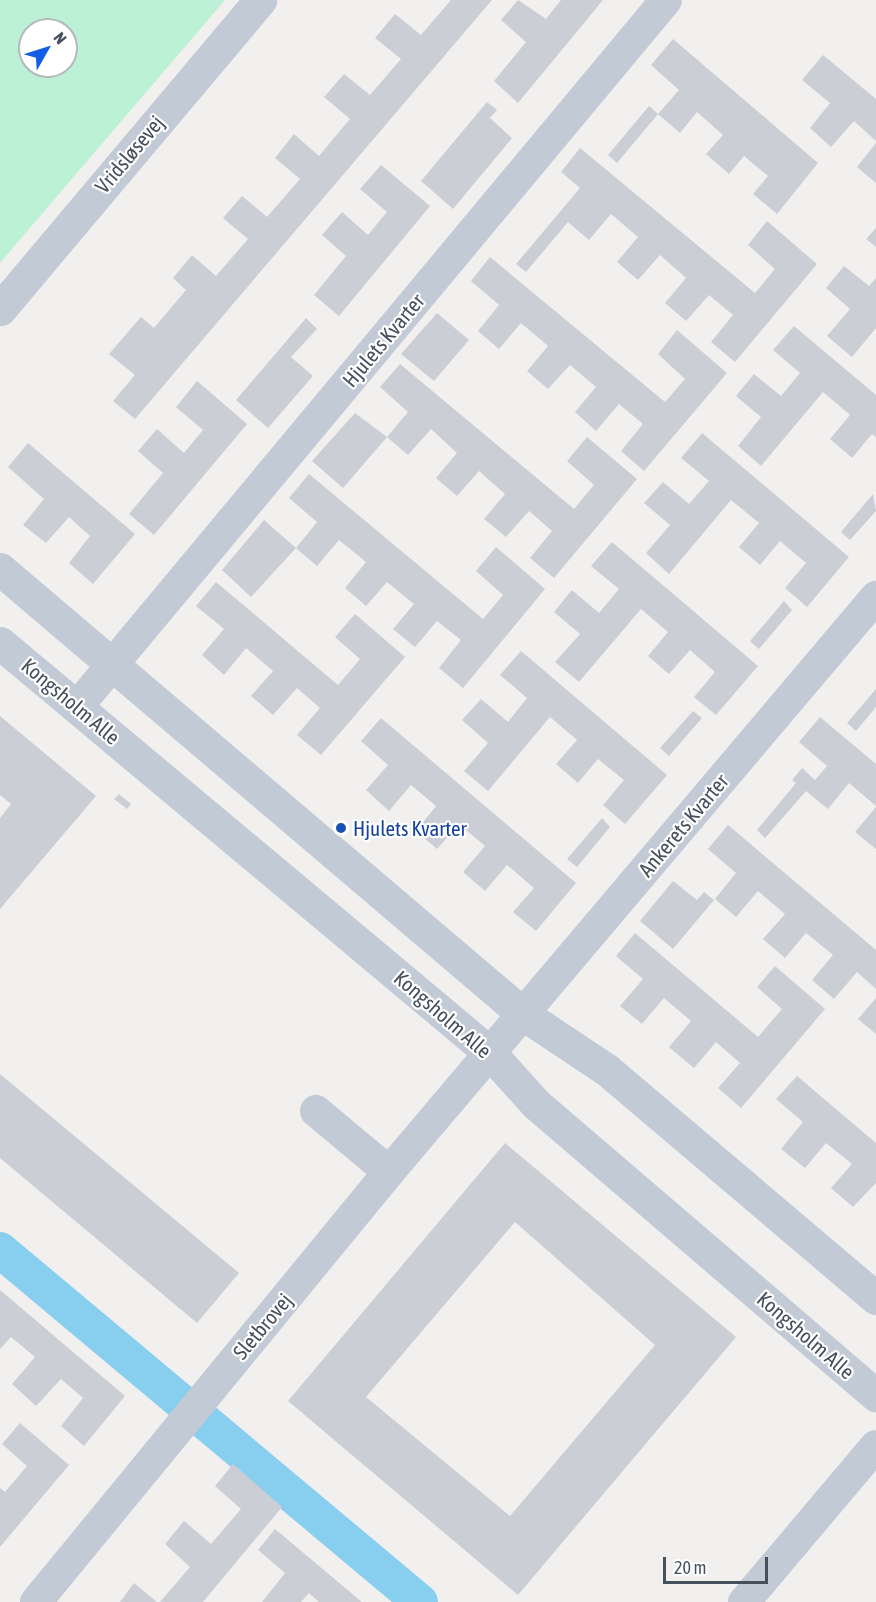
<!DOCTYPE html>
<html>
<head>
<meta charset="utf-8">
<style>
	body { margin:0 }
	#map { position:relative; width:876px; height:1602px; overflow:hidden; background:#f2efef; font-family:"Asap Condensed",sans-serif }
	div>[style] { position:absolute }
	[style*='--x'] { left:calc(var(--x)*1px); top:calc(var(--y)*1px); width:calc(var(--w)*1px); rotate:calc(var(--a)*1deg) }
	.green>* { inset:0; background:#bcf1d5 }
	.canal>* { height:36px; margin:-18px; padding:0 18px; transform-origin:18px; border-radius:18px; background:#88cfef }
	.building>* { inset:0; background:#cbced4 }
	.minor>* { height:32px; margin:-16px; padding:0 16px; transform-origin:16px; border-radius:16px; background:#c2cad5 }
	.tertiary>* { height:33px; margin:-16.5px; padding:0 16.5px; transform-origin:16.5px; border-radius:16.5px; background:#c2cad5 }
	.dots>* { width:16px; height:16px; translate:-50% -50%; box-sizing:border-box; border:3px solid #fff; border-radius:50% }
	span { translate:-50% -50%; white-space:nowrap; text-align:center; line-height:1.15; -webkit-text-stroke:4.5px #fff; paint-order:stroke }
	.street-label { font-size:21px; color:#46505d }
	.transit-label { font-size:21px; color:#164399 }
	.left { translate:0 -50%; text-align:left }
	.north { position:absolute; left:18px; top:18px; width:60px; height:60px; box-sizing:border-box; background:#fff; border:2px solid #b5b9be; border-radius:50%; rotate:51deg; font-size:16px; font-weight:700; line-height:24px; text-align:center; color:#46505d }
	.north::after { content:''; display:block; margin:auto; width:21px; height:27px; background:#135ce7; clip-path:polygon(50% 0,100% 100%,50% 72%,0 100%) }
	.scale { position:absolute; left:663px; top:1557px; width:105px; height:27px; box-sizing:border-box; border:3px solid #46505d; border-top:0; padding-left:8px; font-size:18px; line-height:21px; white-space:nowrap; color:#46505d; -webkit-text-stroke:4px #fff; paint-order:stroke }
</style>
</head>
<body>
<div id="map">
	<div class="green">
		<div style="clip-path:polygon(evenodd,0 0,225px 0,0 263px,0 0,30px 30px,66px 30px,66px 66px,30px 66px,30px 30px)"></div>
	</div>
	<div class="canal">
		<div style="--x:0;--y:1250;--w:548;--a:39.97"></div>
	</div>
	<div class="building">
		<div style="clip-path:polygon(451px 0,492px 0,135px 419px,113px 401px,135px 375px,109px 354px,141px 317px,154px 328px,186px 290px,173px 278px,192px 255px,216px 276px,248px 239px,223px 218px,242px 196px,267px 217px,300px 179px,275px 158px,294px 134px,319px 156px,350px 119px,324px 97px,344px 74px,370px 95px,401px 59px,375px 38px,395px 14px,421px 35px)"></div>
		<div style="clip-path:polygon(518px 0,546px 19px,561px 0,603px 0,518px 103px,494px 81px,526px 42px,501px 20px)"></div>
		<div style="clip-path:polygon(673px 39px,818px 163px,777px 214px,753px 194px,768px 176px,744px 156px,729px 174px,706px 154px,723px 135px,697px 112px,680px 133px,658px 114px,679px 90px,651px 65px)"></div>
		<div style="clip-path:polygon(823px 55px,876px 99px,876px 141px,854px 121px,831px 147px,810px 128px,830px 103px,802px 80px)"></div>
		<div style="clip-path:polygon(487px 102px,497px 110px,490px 118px,512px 138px,453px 209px,421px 181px)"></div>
		<div style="clip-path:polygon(649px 106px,658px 114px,617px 163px,608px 155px)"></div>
		<div style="clip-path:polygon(876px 143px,876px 183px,857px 167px)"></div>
		<div style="clip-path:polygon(580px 148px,755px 293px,775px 269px,748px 245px,767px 221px,817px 264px,735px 362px,711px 342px,733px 315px,709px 295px,686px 321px,665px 303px,686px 278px,660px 255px,638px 280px,617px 262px,638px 237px,611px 214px,589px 240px,568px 222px,526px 272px,516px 264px,580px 188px,561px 172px)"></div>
		<div style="clip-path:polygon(381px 165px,430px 206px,339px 316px,314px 295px,346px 256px,322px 235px,342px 212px,368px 235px,387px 212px,360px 189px)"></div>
		<div style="clip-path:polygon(876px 228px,876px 247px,866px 239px)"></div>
		<div style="clip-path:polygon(490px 257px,665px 402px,685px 379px,658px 354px,677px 330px,727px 373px,644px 471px,621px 451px,643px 424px,619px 404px,596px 431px,575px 412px,596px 387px,570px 365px,548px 389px,527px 371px,548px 346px,521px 323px,499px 349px,478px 331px,499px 305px,471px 281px)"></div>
		<div style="clip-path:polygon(844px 266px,869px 286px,876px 278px,876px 328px,852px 357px,827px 336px,850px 309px,826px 288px)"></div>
		<div style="clip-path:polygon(437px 313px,469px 340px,434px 381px,401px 354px)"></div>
		<div style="clip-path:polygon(306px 318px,317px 329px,291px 357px,313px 376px,268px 428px,236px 400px)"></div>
		<div style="clip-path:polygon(794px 326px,876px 395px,876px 437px,872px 434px,852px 458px,830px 439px,850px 415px,823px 392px,761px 466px,738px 446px,761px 417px,736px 396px,754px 374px,781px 396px,800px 373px,773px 350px)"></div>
		<div style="clip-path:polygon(400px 364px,574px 509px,594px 485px,567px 461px,587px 437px,637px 479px,554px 578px,530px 558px,552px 531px,529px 511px,506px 537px,484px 519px,505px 494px,479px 471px,457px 496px,436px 478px,457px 453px,431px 429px,408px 455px,387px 437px,408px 412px,380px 387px)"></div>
		<div style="clip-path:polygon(197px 381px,247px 424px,154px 535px,129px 514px,163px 473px,138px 451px,157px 429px,184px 453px,203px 430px,176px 407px)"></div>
		<div style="clip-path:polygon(355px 413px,387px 437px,343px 488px,312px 461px)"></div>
		<div style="clip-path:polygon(702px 433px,849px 557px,807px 607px,785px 588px,806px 563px,780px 541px,760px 565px,739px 547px,759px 523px,731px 500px,669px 574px,646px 553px,670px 525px,644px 503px,663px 482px,689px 504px,709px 481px,681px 458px)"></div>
		<div style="clip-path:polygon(28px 443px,135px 534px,93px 584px,69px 563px,90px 536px,69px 517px,46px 543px,23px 525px,44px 499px,8px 467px)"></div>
		<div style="clip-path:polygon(309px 474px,483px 619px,503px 595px,476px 571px,496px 547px,545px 589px,463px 688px,439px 668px,461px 640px,437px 621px,415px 647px,393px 629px,414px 604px,387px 582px,366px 606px,345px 588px,366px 562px,339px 540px,317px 566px,296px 548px,317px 522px,289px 498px)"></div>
		<div style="clip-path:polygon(873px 494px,876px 511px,850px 540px,841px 532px)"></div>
		<div style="clip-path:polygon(264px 520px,296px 548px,251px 597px,222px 570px)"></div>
		<div style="clip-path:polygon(612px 542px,758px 666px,716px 715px,694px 697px,715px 672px,690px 650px,669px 674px,648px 656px,668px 632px,641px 609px,579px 682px,555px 662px,580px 634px,554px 612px,572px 590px,599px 613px,619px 589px,591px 566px)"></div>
		<div style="clip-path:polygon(216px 582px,338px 685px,360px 659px,335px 637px,355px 614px,405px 657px,321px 755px,297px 735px,320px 708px,297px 688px,273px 715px,251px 696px,273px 671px,246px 648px,224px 675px,202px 655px,224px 629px,196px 606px)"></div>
		<div style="clip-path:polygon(784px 601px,792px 610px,759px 649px,750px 641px)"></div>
		<div style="clip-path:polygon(521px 651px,667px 775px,625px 824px,603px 805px,624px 780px,598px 759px,578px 783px,556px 764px,577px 740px,550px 717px,488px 791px,464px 771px,488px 743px,462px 720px,481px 699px,508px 722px,527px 698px,500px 675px)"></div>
		<div style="clip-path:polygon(876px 689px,876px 707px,856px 731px,847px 723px)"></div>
		<div style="clip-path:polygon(693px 711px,702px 718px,669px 756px,660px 748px)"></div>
		<div style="clip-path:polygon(0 716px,96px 796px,0 909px,0 818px,11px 804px,0 795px)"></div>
		<div style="clip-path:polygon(820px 717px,876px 764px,876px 806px,849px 783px,828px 809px,806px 791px,765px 838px,757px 830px,796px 783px,792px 780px,802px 768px,815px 780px,827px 766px,799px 742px)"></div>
		<div style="clip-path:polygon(381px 718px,576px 883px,536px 931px,513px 912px,534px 888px,507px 865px,485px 891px,463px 872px,485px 846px,459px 824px,437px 849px,416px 831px,436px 806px,411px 785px,389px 811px,366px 790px,388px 765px,361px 741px)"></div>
		<div style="clip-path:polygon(119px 794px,131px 804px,127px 809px,114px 799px)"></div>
		<div style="clip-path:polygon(876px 807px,876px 849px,855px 832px)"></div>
		<div style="clip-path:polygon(602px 818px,610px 827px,577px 867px,567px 859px)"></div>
		<div style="clip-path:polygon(728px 825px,876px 950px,876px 989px,857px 972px,834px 999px,812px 980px,833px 955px,806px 933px,785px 958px,763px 939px,785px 914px,758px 891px,736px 917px,715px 899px,736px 873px,708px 849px)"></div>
		<div style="clip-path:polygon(673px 881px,697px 900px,704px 892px,714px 900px,673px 949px,640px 921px)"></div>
		<div style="clip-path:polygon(635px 933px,758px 1037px,782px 1009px,757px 987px,775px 966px,825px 1009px,741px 1108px,718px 1088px,740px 1063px,716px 1042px,694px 1068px,669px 1047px,691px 1021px,664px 998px,642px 1024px,620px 1006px,643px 979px,616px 956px)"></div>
		<div style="clip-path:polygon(876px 998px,876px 1034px,858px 1019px)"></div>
		<div style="clip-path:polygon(0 1074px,239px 1273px,197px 1323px,0 1158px)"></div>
		<div style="clip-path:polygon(797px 1076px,876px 1143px,876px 1183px,853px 1207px,831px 1188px,852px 1164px,826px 1143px,805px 1168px,781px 1149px,803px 1122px,776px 1099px)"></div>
		<div style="clip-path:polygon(evenodd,505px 1143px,736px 1337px,518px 1595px,288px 1401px,505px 1143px,515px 1222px,655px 1345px,510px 1516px,366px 1397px,515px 1222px)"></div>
		<div style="clip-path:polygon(0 1290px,125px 1396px,84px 1446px,61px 1426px,83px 1398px,61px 1379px,36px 1406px,12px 1384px,35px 1357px,11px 1337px,0 1349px)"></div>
		<div style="clip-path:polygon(20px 1423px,69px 1465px,0 1547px,0 1488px,5px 1492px,27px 1466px,2px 1444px)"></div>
		<div style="clip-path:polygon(233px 1464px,282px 1507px,203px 1602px,160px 1602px,190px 1567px,165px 1544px,184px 1521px,211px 1544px,241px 1509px,215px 1486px)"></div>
		<div style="clip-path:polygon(275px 1529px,362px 1602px,319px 1602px,309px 1593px,301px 1602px,262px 1602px,285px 1573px,258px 1550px)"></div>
		<div style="clip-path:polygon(134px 1583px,157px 1602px,120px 1602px)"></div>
	</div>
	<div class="minor">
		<div style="--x:77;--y:707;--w:920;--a:-50.2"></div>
		<div style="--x:316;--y:1111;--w:95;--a:39.9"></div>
		<div style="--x:36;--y:1602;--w:556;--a:-50.62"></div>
		<div style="--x:389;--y:1172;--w:754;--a:-49.74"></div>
		<div style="--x:744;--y:1602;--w:204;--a:-49.8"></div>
	</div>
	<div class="tertiary">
		<div style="--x:0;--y:309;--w:404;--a:-49.9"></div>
		<div style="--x:0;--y:569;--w:687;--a:40.39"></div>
		<div style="--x:523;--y:1014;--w:101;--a:33.7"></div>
		<div style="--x:607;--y:1070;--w:353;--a:40.3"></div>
		<div style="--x:0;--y:643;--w:639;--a:39.92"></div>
		<div style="--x:490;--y:1053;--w:69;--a:48"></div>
		<div style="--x:536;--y:1104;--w:448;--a:40.6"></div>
	</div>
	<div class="dots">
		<div style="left:341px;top:828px;background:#1a4fb4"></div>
	</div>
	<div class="street-label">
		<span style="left:129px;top:154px;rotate:-50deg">Vridsløsevej</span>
		<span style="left:383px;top:340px;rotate:-50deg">Hjulets Kvarter</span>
		<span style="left:71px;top:701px;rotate:40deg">Kongsholm Alle</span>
		<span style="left:683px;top:825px;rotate:-50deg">Ankerets Kvarter</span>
		<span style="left:443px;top:1014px;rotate:41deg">Kongsholm Alle</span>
		<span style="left:262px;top:1326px;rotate:-50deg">Sletbrovej</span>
		<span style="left:806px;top:1335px;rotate:41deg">Kongsholm Alle</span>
	</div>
	<div class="transit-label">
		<span class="left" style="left:353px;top:828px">Hjulets Kvarter</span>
	</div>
	<div class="north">N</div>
	<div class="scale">20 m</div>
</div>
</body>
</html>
